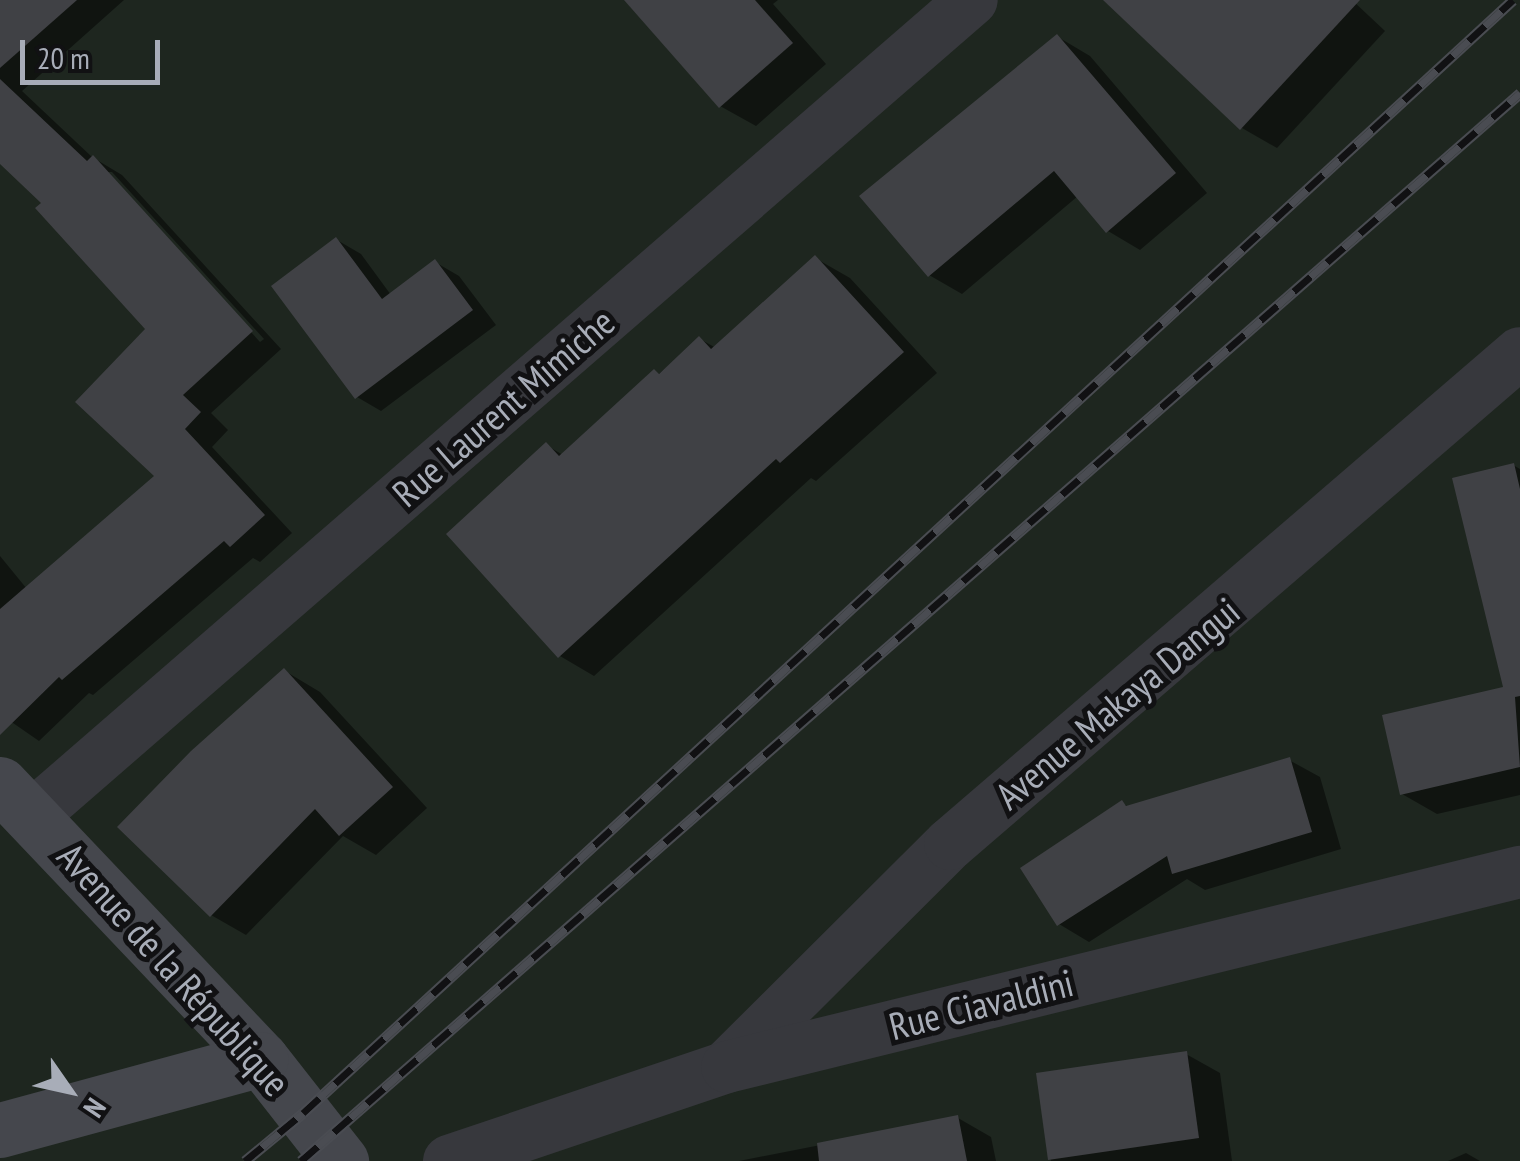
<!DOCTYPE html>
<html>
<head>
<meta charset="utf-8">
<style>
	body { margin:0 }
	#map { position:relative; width:1520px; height:1161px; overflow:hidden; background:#161618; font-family:"PT Sans Narrow",sans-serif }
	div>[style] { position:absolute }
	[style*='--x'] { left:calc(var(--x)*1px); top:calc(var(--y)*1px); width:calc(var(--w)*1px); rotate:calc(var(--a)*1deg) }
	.green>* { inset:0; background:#1e261f }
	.shadow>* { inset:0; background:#0007 }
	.building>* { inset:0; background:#404145 }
	.street>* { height:52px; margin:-26px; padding:0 26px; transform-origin:26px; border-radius:26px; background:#37383d }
	.secondary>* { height:55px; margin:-27.5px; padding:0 27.5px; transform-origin:27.5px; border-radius:27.5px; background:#45474d }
	.rail>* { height:11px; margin-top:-5.5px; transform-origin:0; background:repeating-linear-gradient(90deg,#111113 0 22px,#4a4c52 0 44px); box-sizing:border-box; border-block:2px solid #4a4c52 }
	span { translate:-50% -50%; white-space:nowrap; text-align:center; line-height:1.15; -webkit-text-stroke:10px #111113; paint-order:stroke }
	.street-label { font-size:38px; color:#a8adb8 }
	.north { position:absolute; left:20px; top:1041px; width:100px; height:100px; -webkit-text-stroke:8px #111113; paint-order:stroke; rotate:124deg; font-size:28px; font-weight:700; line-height:40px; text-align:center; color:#a8adb8 }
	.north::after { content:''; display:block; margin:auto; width:35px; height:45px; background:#a8adb8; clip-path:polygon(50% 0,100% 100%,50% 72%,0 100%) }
	.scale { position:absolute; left:20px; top:40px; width:140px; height:45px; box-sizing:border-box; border:5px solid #a8adb8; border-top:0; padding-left:12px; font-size:30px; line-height:35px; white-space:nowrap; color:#a8adb8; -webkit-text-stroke:8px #111113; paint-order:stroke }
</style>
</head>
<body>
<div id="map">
	<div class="green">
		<div style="clip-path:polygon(0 0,1520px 0,1520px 1161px,0 1161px)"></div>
	</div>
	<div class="shadow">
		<div style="clip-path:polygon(evenodd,0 0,124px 0,22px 91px,92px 157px,122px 175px,281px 349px,211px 413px,228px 430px,212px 447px,292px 533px,260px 562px,253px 558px,93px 695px,89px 693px,39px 741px,0 714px,0 556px,27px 589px,158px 476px,148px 329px,45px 203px,0 160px,0 0,105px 172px,112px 172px,264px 339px,260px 342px,105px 172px)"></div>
		<div style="clip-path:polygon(628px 0,778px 0,773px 4px,826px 64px,756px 126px,720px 106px)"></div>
		<div style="clip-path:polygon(1107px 0,1352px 0,1385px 31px,1277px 148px,1242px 128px)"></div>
		<div style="clip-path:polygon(1058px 37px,1090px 56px,1207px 193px,1140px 250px,1108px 231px,1078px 196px,962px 294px,929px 275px)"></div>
		<div style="clip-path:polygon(337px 240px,361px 254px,391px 295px,435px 262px,459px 276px,496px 325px,381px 411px,357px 397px)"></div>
		<div style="clip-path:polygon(815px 258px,850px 278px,937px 373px,816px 481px,811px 478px,594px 676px,560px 656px,546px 445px,563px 455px,700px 339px,716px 348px)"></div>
		<div style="clip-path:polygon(1513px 465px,1520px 469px,1520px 795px,1437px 814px,1402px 794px,1506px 688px)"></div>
		<div style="clip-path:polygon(285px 671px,320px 692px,427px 808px,376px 855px,343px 836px,246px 935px,211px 915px)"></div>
		<div style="clip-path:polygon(1289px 760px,1320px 777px,1341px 849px,1205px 890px,1187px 879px,1089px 942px,1059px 924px,1122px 803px,1130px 808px)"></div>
		<div style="clip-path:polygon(1186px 1054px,1220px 1073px,1232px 1161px,1051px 1161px,1039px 1075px)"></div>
		<div style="clip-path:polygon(958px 1118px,991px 1137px,996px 1161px,739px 1161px)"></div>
		<div style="clip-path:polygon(1466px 1153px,1480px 1161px,1448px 1161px)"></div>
	</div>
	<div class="building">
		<div style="clip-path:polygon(0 0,77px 0,0 68px)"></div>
		<div style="clip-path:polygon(624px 0,755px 0,793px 43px,719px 108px)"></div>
		<div style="clip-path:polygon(1103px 0,1360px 0,1240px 130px)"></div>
		<div style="clip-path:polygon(1057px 34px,1176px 173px,1106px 233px,1054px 171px,928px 277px,859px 196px)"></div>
		<div style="clip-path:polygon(0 79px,87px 161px,93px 155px,253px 331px,183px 395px,201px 412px,185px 429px,265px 515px,230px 547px,224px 541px,62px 680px,59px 677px,0 735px,0 609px,154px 476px,75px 402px,145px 329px,35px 208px,41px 203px,0 164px)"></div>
		<div style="clip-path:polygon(336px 237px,382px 299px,435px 259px,473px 310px,355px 399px,271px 286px)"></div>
		<div style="clip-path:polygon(815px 255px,904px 352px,780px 463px,776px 459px,558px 658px,446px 534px,546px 442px,559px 456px,654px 369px,659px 374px,699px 336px,711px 349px)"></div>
		<div style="clip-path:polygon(1514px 463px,1520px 489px,1520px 696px,1515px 697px,1520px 767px,1400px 795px,1382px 715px,1503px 687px,1452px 478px)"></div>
		<div style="clip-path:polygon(284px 668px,393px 787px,339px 836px,315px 809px,210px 917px,117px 827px,191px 751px)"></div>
		<div style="clip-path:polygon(1290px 757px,1312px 832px,1172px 874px,1167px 856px,1057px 926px,1020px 868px,1122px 800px,1126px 806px)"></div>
		<div style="clip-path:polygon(1187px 1051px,1199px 1138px,1048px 1160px,1036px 1073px)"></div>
		<div style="clip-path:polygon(958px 1115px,967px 1161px,819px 1161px,817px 1143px)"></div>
	</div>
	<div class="street">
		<div style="--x:33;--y:815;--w:1243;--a:-40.96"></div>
		<div style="--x:728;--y:1065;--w:313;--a:-44.9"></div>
		<div style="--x:950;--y:844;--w:752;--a:-40.74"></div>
		<div style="--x:449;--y:1161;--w:293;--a:-18.7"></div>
		<div style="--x:727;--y:1067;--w:817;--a:-13.82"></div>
	</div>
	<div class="secondary">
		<div style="--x:0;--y:784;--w:379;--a:46.5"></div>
		<div style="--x:261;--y:1059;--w:130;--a:51.9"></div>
		<div style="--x:0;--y:1130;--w:270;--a:-15.2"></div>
	</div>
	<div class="rail">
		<div style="--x:245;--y:1161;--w:75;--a:-39.6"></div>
		<div style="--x:303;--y:1113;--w:1644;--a:-42.61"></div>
		<div style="--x:301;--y:1161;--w:1621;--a:-41.22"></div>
	</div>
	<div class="street-label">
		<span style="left:503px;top:407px;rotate:-41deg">Rue Laurent Mimiche</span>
		<span style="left:1117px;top:703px;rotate:-40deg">Avenue Makaya Dangui</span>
		<span style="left:174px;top:969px;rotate:48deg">Avenue de la République</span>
		<span style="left:981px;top:1004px;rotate:-14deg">Rue Ciavaldini</span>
	</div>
	<div class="north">N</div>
	<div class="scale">20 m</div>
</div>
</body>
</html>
